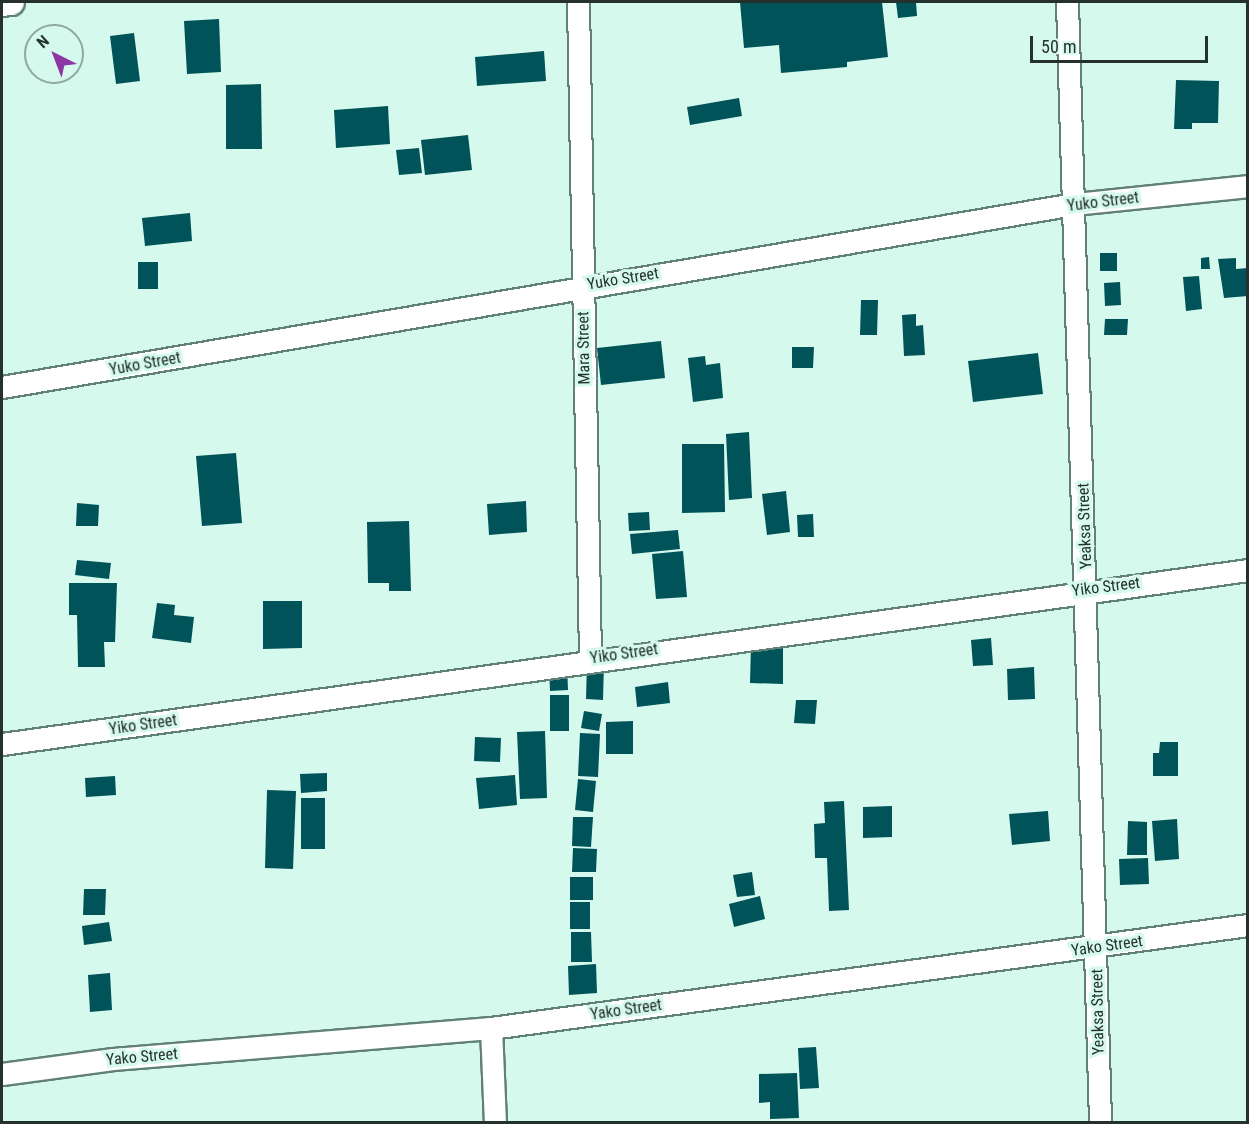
<!DOCTYPE html>
<html>
<head>
<meta charset="utf-8">
<style>
	body { margin:0 }
	#map { position:relative; width:1249px; height:1124px; overflow:hidden; background:#d6f9ed; font-family:"Roboto Condensed",sans-serif }
	div>[style] { position:absolute }
	[style*='--x'] { left:calc(var(--x)*1px); top:calc(var(--y)*1px); width:calc(var(--w)*1px); rotate:calc(var(--a)*1deg) }
	.building>* { inset:0; background:#005359 }
	.roads { filter:drop-shadow(2px 0 #618176) drop-shadow(-2px 0 #618176) drop-shadow(0 2px #618176) drop-shadow(0 -2px #618176) }
	.minor>* { height:21px; margin:-10.5px; padding:0 10.5px; transform-origin:10.5px; border-radius:10.5px; background:#fff }
	.tertiary>* { height:26px; margin:-13px; padding:0 13px; transform-origin:13px; border-radius:13px; background:#fff }
	span { translate:-50% -50%; white-space:nowrap; text-align:center; line-height:1.15; -webkit-text-stroke:6px #d6f9ed; paint-order:stroke }
	.street-label { font-size:16px; color:#24312d }
	.frame { position:absolute; inset:0; border:3px solid #24312d; pointer-events:none }
	.north { position:absolute; left:24px; top:24px; width:60px; height:60px; box-sizing:border-box; background:#d6f9ed; border:2px solid #8fa9a0; border-radius:50%; rotate:318deg; font-size:16px; font-weight:700; line-height:24px; text-align:center; color:#24312d }
	.north::after { content:''; display:block; margin:auto; width:21px; height:27px; background:#8c36a4; clip-path:polygon(50% 0,100% 100%,50% 72%,0 100%) }
	.scale { position:absolute; left:1030px; top:36px; width:178px; height:27px; box-sizing:border-box; border:3px solid #24312d; border-top:0; padding-left:8px; font-size:18px; line-height:21px; white-space:nowrap; color:#24312d; -webkit-text-stroke:4px #d6f9ed; paint-order:stroke }
</style>
</head>
<body>
<div id="map">
	<div class="building">
		<div style="clip-path:polygon(740px 2px,882px 2px,888px 57px,847px 62px,847px 67px,781px 73px,779px 45px,744px 48px)"></div>
		<div style="clip-path:polygon(896px 2px,916px 2px,917px 16px,898px 18px)"></div>
		<div style="clip-path:polygon(219px 19px,221px 72px,187px 74px,184px 21px)"></div>
		<div style="clip-path:polygon(134px 33px,140px 81px,116px 84px,110px 36px)"></div>
		<div style="clip-path:polygon(544px 51px,546px 81px,477px 86px,475px 57px)"></div>
		<div style="clip-path:polygon(1176px 80px,1219px 81px,1218px 123px,1192px 123px,1192px 129px,1174px 129px)"></div>
		<div style="clip-path:polygon(261px 84px,262px 149px,226px 149px,226px 85px)"></div>
		<div style="clip-path:polygon(739px 98px,742px 116px,690px 125px,687px 107px)"></div>
		<div style="clip-path:polygon(388px 106px,390px 144px,336px 148px,334px 110px)"></div>
		<div style="clip-path:polygon(468px 135px,472px 170px,425px 175px,421px 140px)"></div>
		<div style="clip-path:polygon(419px 148px,422px 173px,399px 175px,396px 150px)"></div>
		<div style="clip-path:polygon(190px 213px,192px 241px,145px 246px,142px 218px)"></div>
		<div style="clip-path:polygon(1100px 253px,1117px 253px,1117px 271px,1100px 271px)"></div>
		<div style="clip-path:polygon(1209px 257px,1210px 269px,1201px 269px,1201px 258px)"></div>
		<div style="clip-path:polygon(1236px 258px,1236px 269px,1248px 268px,1248px 296px,1224px 298px,1218px 259px)"></div>
		<div style="clip-path:polygon(138px 262px,158px 262px,158px 289px,138px 289px)"></div>
		<div style="clip-path:polygon(1199px 276px,1202px 309px,1186px 311px,1183px 277px)"></div>
		<div style="clip-path:polygon(1120px 282px,1121px 305px,1105px 306px,1104px 283px)"></div>
		<div style="clip-path:polygon(861px 300px,878px 300px,877px 335px,860px 335px)"></div>
		<div style="clip-path:polygon(916px 314px,916px 326px,923px 325px,925px 355px,904px 356px,902px 315px)"></div>
		<div style="clip-path:polygon(1105px 319px,1128px 319px,1127px 335px,1104px 335px)"></div>
		<div style="clip-path:polygon(661px 341px,665px 378px,601px 385px,597px 348px)"></div>
		<div style="clip-path:polygon(792px 347px,814px 347px,813px 368px,792px 368px)"></div>
		<div style="clip-path:polygon(1038px 353px,1043px 394px,973px 402px,968px 361px)"></div>
		<div style="clip-path:polygon(705px 356px,706px 365px,720px 363px,723px 398px,693px 402px,688px 358px)"></div>
		<div style="clip-path:polygon(749px 432px,752px 498px,729px 500px,726px 434px)"></div>
		<div style="clip-path:polygon(682px 444px,724px 444px,725px 512px,682px 513px)"></div>
		<div style="clip-path:polygon(236px 453px,242px 523px,202px 526px,196px 456px)"></div>
		<div style="clip-path:polygon(786px 491px,790px 532px,767px 535px,762px 494px)"></div>
		<div style="clip-path:polygon(526px 501px,527px 532px,489px 535px,487px 504px)"></div>
		<div style="clip-path:polygon(77px 503px,99px 505px,98px 526px,76px 526px)"></div>
		<div style="clip-path:polygon(649px 512px,650px 530px,629px 531px,628px 513px)"></div>
		<div style="clip-path:polygon(813px 514px,814px 537px,798px 537px,797px 515px)"></div>
		<div style="clip-path:polygon(409px 521px,411px 591px,389px 591px,389px 583px,368px 583px,367px 522px)"></div>
		<div style="clip-path:polygon(678px 530px,680px 549px,632px 554px,630px 534px)"></div>
		<div style="clip-path:polygon(683px 551px,687px 597px,656px 599px,652px 554px)"></div>
		<div style="clip-path:polygon(77px 560px,111px 563px,109px 579px,75px 575px)"></div>
		<div style="clip-path:polygon(69px 583px,117px 583px,115px 642px,104px 642px,105px 667px,78px 667px,77px 615px,69px 615px)"></div>
		<div style="clip-path:polygon(263px 601px,302px 601px,302px 648px,263px 649px)"></div>
		<div style="clip-path:polygon(157px 603px,175px 605px,174px 615px,194px 617px,191px 643px,152px 638px)"></div>
		<div style="clip-path:polygon(991px 638px,993px 665px,973px 666px,971px 640px)"></div>
		<div style="clip-path:polygon(751px 644px,783px 644px,783px 684px,750px 683px)"></div>
		<div style="clip-path:polygon(587px 662px,604px 662px,603px 700px,586px 699px)"></div>
		<div style="clip-path:polygon(567px 665px,568px 690px,550px 691px,549px 666px)"></div>
		<div style="clip-path:polygon(1034px 667px,1035px 699px,1008px 700px,1007px 669px)"></div>
		<div style="clip-path:polygon(668px 682px,670px 703px,637px 707px,635px 687px)"></div>
		<div style="clip-path:polygon(550px 695px,569px 695px,569px 731px,550px 731px)"></div>
		<div style="clip-path:polygon(796px 700px,817px 700px,815px 724px,794px 723px)"></div>
		<div style="clip-path:polygon(584px 711px,602px 714px,599px 731px,581px 728px)"></div>
		<div style="clip-path:polygon(633px 721px,633px 754px,606px 754px,606px 722px)"></div>
		<div style="clip-path:polygon(545px 731px,547px 798px,520px 799px,517px 732px)"></div>
		<div style="clip-path:polygon(580px 733px,600px 734px,598px 777px,578px 776px)"></div>
		<div style="clip-path:polygon(475px 737px,501px 738px,500px 762px,474px 761px)"></div>
		<div style="clip-path:polygon(1160px 742px,1178px 742px,1178px 776px,1153px 776px,1153px 753px,1159px 753px)"></div>
		<div style="clip-path:polygon(327px 773px,327px 791px,301px 793px,300px 774px)"></div>
		<div style="clip-path:polygon(515px 775px,517px 805px,479px 809px,476px 778px)"></div>
		<div style="clip-path:polygon(115px 776px,116px 795px,86px 797px,85px 778px)"></div>
		<div style="clip-path:polygon(578px 779px,596px 781px,593px 812px,575px 810px)"></div>
		<div style="clip-path:polygon(267px 790px,296px 791px,293px 869px,265px 868px)"></div>
		<div style="clip-path:polygon(301px 798px,325px 798px,325px 849px,301px 849px)"></div>
		<div style="clip-path:polygon(844px 801px,849px 910px,829px 911px,827px 858px,815px 858px,814px 824px,825px 823px,824px 802px)"></div>
		<div style="clip-path:polygon(892px 806px,892px 837px,863px 838px,863px 807px)"></div>
		<div style="clip-path:polygon(1048px 811px,1050px 841px,1012px 845px,1009px 814px)"></div>
		<div style="clip-path:polygon(573px 817px,593px 817px,591px 847px,572px 846px)"></div>
		<div style="clip-path:polygon(1177px 819px,1179px 859px,1155px 861px,1152px 821px)"></div>
		<div style="clip-path:polygon(1128px 821px,1147px 822px,1147px 855px,1127px 855px)"></div>
		<div style="clip-path:polygon(573px 848px,597px 849px,596px 872px,572px 872px)"></div>
		<div style="clip-path:polygon(1148px 858px,1149px 884px,1120px 885px,1119px 859px)"></div>
		<div style="clip-path:polygon(752px 872px,755px 895px,737px 897px,733px 875px)"></div>
		<div style="clip-path:polygon(570px 877px,593px 877px,593px 900px,570px 900px)"></div>
		<div style="clip-path:polygon(84px 889px,106px 889px,105px 915px,83px 915px)"></div>
		<div style="clip-path:polygon(760px 896px,765px 919px,734px 927px,729px 904px)"></div>
		<div style="clip-path:polygon(570px 902px,590px 902px,590px 929px,570px 929px)"></div>
		<div style="clip-path:polygon(109px 922px,112px 941px,84px 945px,82px 926px)"></div>
		<div style="clip-path:polygon(571px 932px,591px 932px,592px 962px,571px 962px)"></div>
		<div style="clip-path:polygon(596px 964px,597px 993px,569px 995px,568px 966px)"></div>
		<div style="clip-path:polygon(110px 973px,112px 1010px,90px 1012px,88px 975px)"></div>
		<div style="clip-path:polygon(816px 1047px,819px 1088px,800px 1089px,798px 1048px)"></div>
		<div style="clip-path:polygon(797px 1073px,799px 1118px,770px 1119px,770px 1102px,759px 1103px,759px 1074px)"></div>
	</div>
	<div class="roads">
		<div class="minor">
			<div style="--x:578;--y:2;--w:657;--a:88.95"></div>
			<div style="--x:1067;--y:2;--w:1120;--a:88.31"></div>
			<div style="--x:2;--y:387;--w:1088;--a:-9.69"></div>
			<div style="--x:1074;--y:204;--w:175;--a:-5.9"></div>
			<div style="--x:2;--y:744;--w:1258;--a:-7.95"></div>
			<div style="--x:491;--y:1028;--w:94;--a:87.6"></div>
			<div style="--x:2;--y:1074;--w:112;--a:-7.7"></div>
			<div style="--x:113;--y:1059;--w:379;--a:-4.7"></div>
			<div style="--x:491;--y:1028;--w:764;--a:-7.75"></div>
		</div>
		<div class="tertiary">
			<div style="--x:2;--y:3;--w:9;--a:-6"></div>
		</div>
	</div>
	<div class="street-label">
		<span style="left:1103px;top:202px;rotate:-7deg">Yuko Street</span>
		<span style="left:623px;top:279px;rotate:-9deg">Yuko Street</span>
		<span style="left:584px;top:348px;rotate:-91deg">Mara Street</span>
		<span style="left:145px;top:364px;rotate:-10deg">Yuko Street</span>
		<span style="left:1085px;top:526px;rotate:-92deg">Yeaksa Street</span>
		<span style="left:1106px;top:587px;rotate:-7deg">Yiko Street</span>
		<span style="left:624px;top:654px;rotate:-8deg">Yiko Street</span>
		<span style="left:143px;top:725px;rotate:-8deg">Yiko Street</span>
		<span style="left:1107px;top:946px;rotate:-8deg">Yako Street</span>
		<span style="left:626px;top:1010px;rotate:-8deg">Yako Street</span>
		<span style="left:1098px;top:1012px;rotate:-91deg">Yeaksa Street</span>
		<span style="left:142px;top:1057px;rotate:-5deg">Yako Street</span>
	</div>
	<div class="frame"></div>
	<div class="north">N</div>
	<div class="scale">50 m</div>
</div>
</body>
</html>
